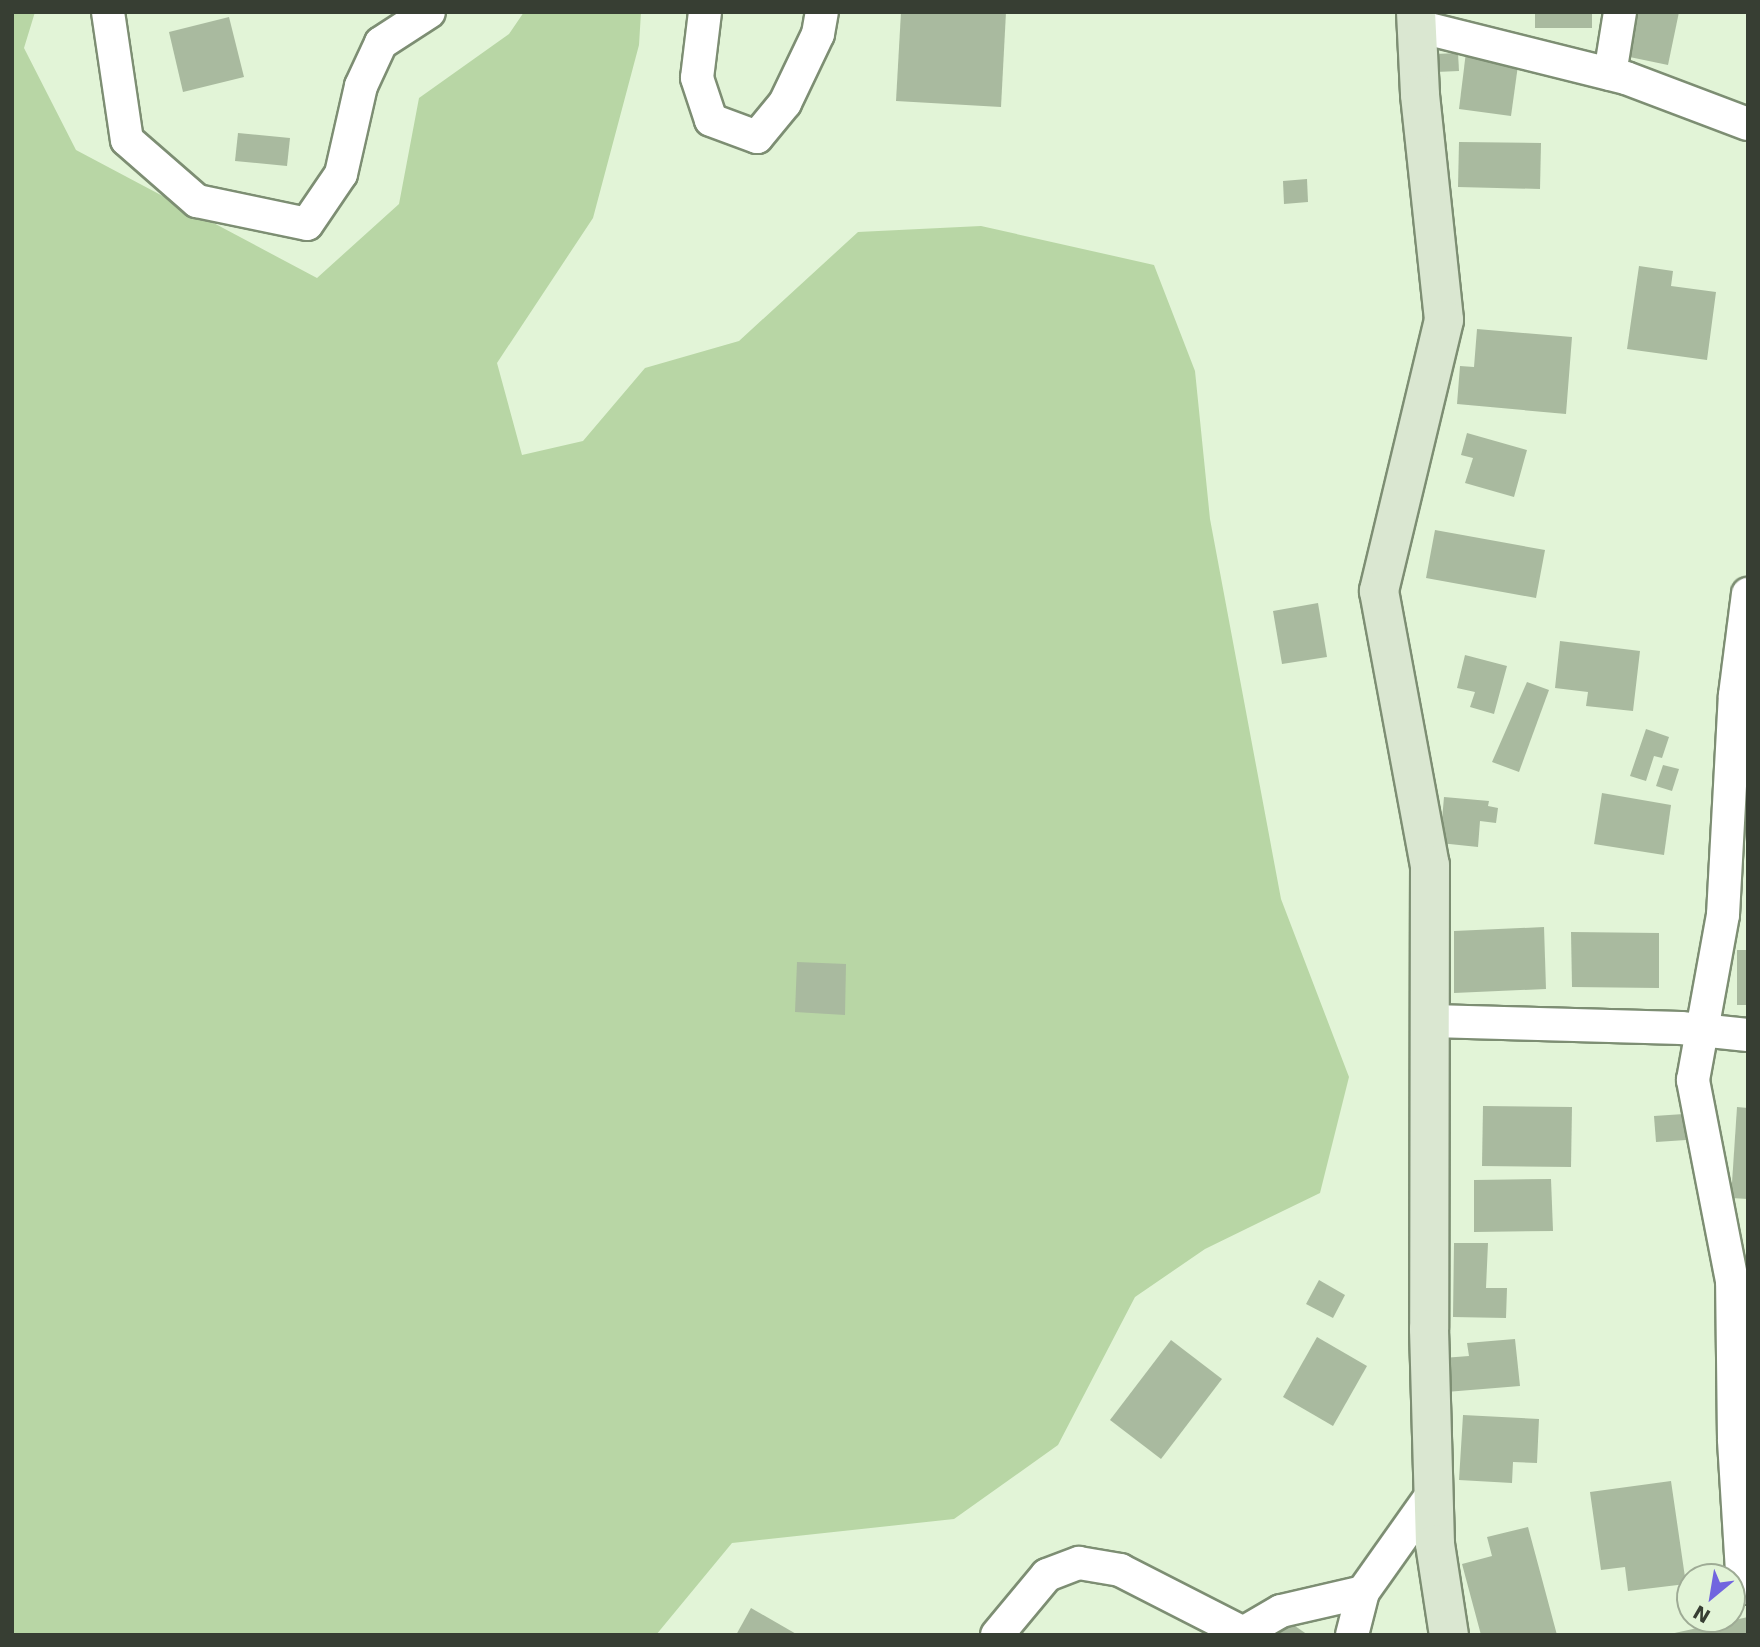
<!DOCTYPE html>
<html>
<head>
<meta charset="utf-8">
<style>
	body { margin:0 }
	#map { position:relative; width:1760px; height:1647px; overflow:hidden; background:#e2f4d7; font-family:"DejaVu Sans",sans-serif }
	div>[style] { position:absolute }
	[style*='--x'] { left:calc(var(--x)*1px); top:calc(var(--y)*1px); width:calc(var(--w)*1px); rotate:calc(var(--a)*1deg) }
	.green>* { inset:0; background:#b8d6a5 }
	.building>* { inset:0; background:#a9ba9f }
	.roads { filter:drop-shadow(2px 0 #7d8e73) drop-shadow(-2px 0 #7d8e73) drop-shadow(0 2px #7d8e73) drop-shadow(0 -2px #7d8e73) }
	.street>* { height:32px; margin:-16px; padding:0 16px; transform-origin:16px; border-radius:16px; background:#fff }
	.secondary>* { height:38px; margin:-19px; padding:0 19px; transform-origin:19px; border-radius:19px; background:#dae7d1 }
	span { translate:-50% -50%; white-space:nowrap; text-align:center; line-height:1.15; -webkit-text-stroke:5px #e2f4d7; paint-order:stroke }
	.frame { position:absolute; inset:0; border:14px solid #373e33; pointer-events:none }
	.north { position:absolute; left:1676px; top:1563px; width:70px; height:70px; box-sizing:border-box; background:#e2f4d7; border:2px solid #9eab95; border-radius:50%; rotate:210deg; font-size:19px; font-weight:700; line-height:28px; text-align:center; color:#373e33 }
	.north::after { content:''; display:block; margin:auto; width:24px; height:32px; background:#7165df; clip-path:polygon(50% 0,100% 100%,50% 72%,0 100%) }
</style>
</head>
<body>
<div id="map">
	<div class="green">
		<div style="clip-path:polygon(12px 12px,35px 12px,24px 48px,76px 150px,317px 278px,399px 204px,419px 98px,509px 34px,524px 12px,641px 12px,639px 45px,593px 218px,497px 363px,522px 455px,583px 441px,645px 368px,739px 341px,858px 232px,981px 226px,1154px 265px,1195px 371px,1210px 519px,1281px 899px,1349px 1077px,1320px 1193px,1205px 1249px,1135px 1297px,1058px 1445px,954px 1519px,732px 1543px,656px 1635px,12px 1635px)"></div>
	</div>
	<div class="building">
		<div style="clip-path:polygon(901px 12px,1006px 12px,1001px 107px,896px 101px)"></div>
		<div style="clip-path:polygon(1535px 12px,1592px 12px,1592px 28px,1535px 28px)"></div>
		<div style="clip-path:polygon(1629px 12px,1679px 12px,1668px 65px,1620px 55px)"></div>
		<div style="clip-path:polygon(229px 17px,244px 77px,183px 92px,169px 32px)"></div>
		<div style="clip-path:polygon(1466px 52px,1519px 58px,1511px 116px,1459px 109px)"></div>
		<div style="clip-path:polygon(1458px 53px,1459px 71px,1436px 72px,1435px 54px)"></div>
		<div style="clip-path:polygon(238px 133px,290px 138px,287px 166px,235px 161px)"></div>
		<div style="clip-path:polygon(1459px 142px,1541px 143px,1540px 189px,1458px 187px)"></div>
		<div style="clip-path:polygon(1307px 179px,1308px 202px,1284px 204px,1283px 181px)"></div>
		<div style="clip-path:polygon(1639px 266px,1673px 271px,1671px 286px,1716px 292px,1707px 360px,1627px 349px)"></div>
		<div style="clip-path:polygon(1477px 329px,1572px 337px,1566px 414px,1457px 404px,1460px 366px,1474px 367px)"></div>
		<div style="clip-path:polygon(1467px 433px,1527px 450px,1514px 497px,1465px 483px,1473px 458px,1461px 455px)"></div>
		<div style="clip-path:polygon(1435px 530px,1545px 550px,1536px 598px,1426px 578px)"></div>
		<div style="clip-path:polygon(1318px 603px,1327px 657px,1282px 664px,1273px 611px)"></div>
		<div style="clip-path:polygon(1560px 641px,1640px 651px,1633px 711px,1586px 706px,1588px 692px,1555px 688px)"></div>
		<div style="clip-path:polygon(1465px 655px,1507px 666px,1494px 714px,1470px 707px,1475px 692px,1457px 688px)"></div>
		<div style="clip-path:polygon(1527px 682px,1549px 690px,1519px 772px,1492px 762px)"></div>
		<div style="clip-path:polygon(1646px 729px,1669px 737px,1662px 758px,1654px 756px,1646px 781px,1630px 776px)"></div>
		<div style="clip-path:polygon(1663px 765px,1679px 769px,1672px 791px,1656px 786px)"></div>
		<div style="clip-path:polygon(1602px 793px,1671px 805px,1664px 855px,1594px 844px)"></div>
		<div style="clip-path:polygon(1444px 797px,1489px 801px,1488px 806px,1498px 808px,1496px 823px,1480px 821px,1478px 847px,1440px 843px)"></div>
		<div style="clip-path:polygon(1544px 927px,1546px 989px,1454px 993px,1454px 931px)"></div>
		<div style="clip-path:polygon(1571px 932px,1659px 933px,1659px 988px,1572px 987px)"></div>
		<div style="clip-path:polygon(1737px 950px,1748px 950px,1748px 1005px,1737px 1005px)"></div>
		<div style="clip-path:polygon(797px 962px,846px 964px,845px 1015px,795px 1012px)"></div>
		<div style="clip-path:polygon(1483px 1106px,1572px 1107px,1571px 1167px,1482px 1166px)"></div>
		<div style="clip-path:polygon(1737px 1107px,1748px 1108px,1748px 1199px,1731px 1198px)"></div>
		<div style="clip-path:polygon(1684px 1114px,1686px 1140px,1656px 1142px,1654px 1116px)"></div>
		<div style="clip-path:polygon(1551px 1179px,1553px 1231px,1474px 1232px,1474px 1180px)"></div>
		<div style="clip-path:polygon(1454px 1243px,1488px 1243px,1486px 1288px,1507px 1288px,1506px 1318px,1453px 1317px)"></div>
		<div style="clip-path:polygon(1319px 1280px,1345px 1295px,1333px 1318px,1306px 1304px)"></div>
		<div style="clip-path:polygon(1317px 1337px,1367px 1366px,1333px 1426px,1283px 1397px)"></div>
		<div style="clip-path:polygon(1515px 1339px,1520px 1386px,1446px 1392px,1443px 1358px,1469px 1356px,1467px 1343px)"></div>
		<div style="clip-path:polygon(1171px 1340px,1222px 1379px,1161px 1459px,1110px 1420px)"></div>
		<div style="clip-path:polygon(1463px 1415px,1539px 1419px,1537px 1463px,1513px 1462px,1512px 1483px,1459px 1480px)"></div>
		<div style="clip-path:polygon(1671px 1481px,1686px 1584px,1628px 1591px,1625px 1567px,1601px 1570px,1590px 1492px)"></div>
		<div style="clip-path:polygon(1528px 1527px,1557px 1635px,1481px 1635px,1462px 1564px,1492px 1556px,1487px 1537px)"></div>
		<div style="clip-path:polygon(751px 1608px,798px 1635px,736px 1635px)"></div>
		<div style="clip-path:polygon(1748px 1617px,1748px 1635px,1670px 1635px,1670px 1634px)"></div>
		<div style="clip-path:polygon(1285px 1619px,1308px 1635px,1274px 1635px)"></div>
	</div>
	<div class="roads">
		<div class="street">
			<div style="--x:108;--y:12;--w:129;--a:81.6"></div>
			<div style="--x:127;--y:140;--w:93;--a:41.1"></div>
			<div style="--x:197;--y:201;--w:112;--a:11.8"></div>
			<div style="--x:307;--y:224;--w:60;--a:-55.8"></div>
			<div style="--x:341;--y:174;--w:90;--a:-77.2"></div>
			<div style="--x:361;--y:86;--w:47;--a:-65.1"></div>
			<div style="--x:381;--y:43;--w:57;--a:-32.9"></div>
			<div style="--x:705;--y:12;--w:66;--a:96.9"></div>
			<div style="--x:697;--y:78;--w:44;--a:71.6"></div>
			<div style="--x:711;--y:120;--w:49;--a:20.3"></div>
			<div style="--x:757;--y:137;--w:44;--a:-50.5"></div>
			<div style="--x:785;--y:103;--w:76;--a:-64.4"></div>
			<div style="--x:818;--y:34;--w:22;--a:-80"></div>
			<div style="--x:1417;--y:26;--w:215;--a:14"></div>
			<div style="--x:1626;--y:78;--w:130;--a:20.7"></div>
			<div style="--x:1610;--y:74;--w:63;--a:-80.8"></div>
			<div style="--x:1432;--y:1021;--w:249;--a:1.6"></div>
			<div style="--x:1681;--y:1028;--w:67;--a:6"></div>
			<div style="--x:1743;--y:1588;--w:149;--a:-93.5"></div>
			<div style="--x:1734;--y:1439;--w:158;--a:-90.7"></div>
			<div style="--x:1732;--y:1281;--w:205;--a:-101"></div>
			<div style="--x:1693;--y:1080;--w:168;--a:-79.7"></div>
			<div style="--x:1723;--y:915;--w:220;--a:-86.9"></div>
			<div style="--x:1735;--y:695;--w:102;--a:-82.7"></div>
			<div style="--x:997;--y:1635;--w:78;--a:-50.2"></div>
			<div style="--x:1047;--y:1575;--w:34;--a:-21"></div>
			<div style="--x:1079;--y:1563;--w:42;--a:9.7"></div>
			<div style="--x:1120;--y:1570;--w:138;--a:27.1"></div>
			<div style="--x:1243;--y:1633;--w:44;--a:-30.1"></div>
			<div style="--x:1281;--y:1611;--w:84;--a:-13"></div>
			<div style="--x:1352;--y:1635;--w:44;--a:-75.7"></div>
			<div style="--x:1363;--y:1592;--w:121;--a:-54.7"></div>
		</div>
		<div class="secondary">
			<div style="--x:1416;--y:12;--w:83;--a:87.2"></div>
			<div style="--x:1420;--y:95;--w:226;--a:83.9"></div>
			<div style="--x:1444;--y:320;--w:279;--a:103.5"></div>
			<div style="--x:1379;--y:591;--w:279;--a:79.5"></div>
			<div style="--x:1430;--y:865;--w:464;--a:90.1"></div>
			<div style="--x:1429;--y:1329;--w:215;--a:88.4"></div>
			<div style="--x:1435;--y:1544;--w:92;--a:81.3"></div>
		</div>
	</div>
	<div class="frame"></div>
	<div class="north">N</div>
</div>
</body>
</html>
